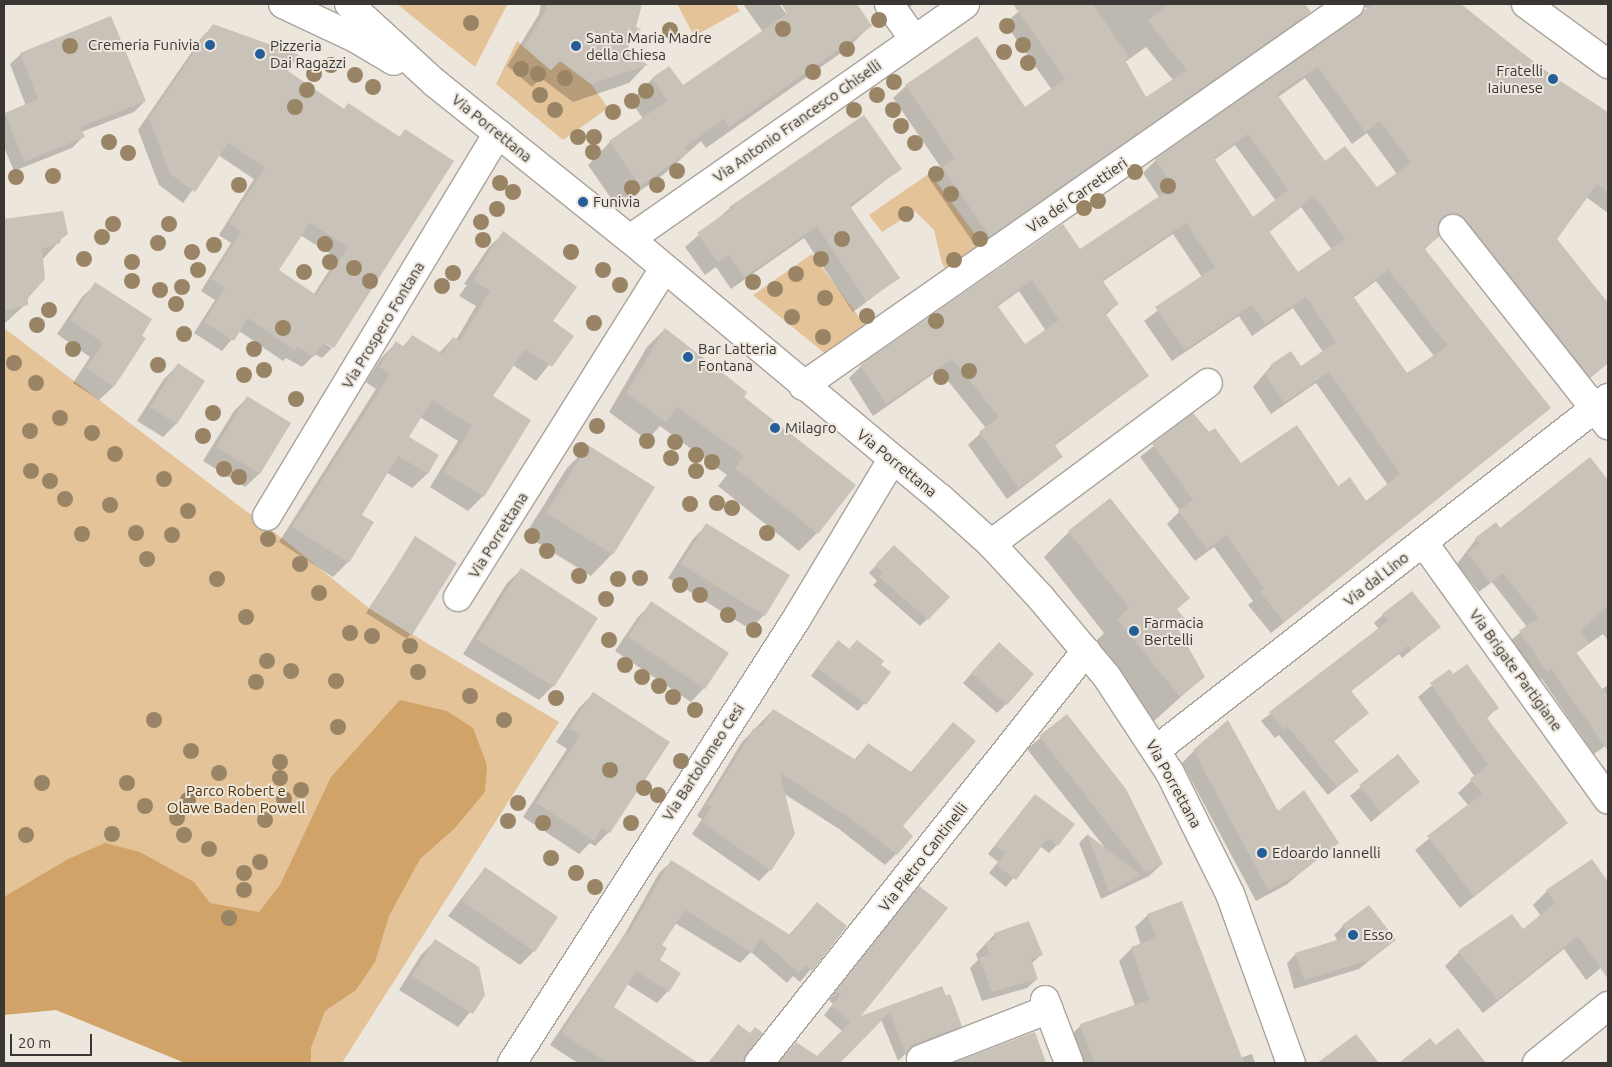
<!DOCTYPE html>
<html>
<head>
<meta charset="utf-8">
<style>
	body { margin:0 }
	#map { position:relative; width:1612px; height:1067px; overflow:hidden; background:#ede6dd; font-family:Ubuntu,sans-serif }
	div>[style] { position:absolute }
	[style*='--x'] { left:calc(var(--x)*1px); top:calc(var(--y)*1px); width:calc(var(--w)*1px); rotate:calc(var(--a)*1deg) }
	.green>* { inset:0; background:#e5c399 }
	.forest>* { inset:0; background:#d1a369 }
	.shadow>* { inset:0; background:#0003 }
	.building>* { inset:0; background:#c8c2b9 }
	.roads { filter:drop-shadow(1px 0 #aaa39c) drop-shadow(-1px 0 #aaa39c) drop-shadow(0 1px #aaa39c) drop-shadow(0 -1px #aaa39c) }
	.minor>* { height:28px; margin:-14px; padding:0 14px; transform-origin:14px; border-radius:14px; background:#fff }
	.major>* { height:28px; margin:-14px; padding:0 14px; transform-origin:14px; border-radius:14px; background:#fff }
	.trees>* { width:16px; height:16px; margin:-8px; border-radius:50%; background:#998565 }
	.dots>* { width:14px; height:14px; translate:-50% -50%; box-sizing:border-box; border:2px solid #ede6dd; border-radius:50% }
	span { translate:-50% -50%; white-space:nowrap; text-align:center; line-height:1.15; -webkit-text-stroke:4px #ede6dd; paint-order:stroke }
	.poi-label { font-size:15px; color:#393633 }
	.left { translate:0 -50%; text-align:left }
	.right { translate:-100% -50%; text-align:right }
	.street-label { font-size:15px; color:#393633 }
	.park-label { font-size:15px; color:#543503 }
	.frame { position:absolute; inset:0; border:5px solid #393633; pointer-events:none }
	.scale { position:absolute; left:10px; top:1034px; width:82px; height:22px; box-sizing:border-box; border:2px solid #393633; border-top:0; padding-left:6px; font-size:15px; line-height:18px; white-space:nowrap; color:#393633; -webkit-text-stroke:4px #ede6dd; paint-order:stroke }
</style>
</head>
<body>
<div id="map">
	<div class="green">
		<div style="clip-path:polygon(397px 4px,505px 4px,507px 5px,475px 67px)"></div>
		<div style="clip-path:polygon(677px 4px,736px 4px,740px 11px,694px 36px)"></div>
		<div style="clip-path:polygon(517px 41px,550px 70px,560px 61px,591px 84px,608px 108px,563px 140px,496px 84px)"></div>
		<div style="clip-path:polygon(930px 173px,985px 248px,948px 273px,942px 263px,934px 230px,915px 211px,882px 232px,869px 215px)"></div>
		<div style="clip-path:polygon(812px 254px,867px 328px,828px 356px,753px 295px)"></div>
		<div style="clip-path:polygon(4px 328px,283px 539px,370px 609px,559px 722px,342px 1063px,214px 1063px,73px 1000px,4px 996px)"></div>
	</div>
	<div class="forest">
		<div style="clip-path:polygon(400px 700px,447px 711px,473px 728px,487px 765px,485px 792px,454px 829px,420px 859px,389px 916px,375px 962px,356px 990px,325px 1011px,311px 1048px,311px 1063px,185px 1063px,56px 1010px,4px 1015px,4px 897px,68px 859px,105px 843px,140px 852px,194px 882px,210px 903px,259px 912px,280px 885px,331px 777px)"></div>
	</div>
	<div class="shadow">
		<div style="clip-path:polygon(541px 4px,640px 4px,625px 51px,646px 65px,629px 83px,573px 102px,541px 78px,532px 87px,507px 66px,539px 14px)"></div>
		<div style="clip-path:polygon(743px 4px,779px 4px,790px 19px,782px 4px,855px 4px,870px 26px,848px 48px,706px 148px,701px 141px,664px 174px,617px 207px,588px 165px,610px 142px,643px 119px,631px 101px,653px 78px,683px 87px,763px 32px)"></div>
		<div style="clip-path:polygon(880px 4px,914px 4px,891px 20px)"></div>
		<div style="clip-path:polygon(evenodd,1028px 4px,1303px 4px,1309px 12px,1297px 24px,977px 248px,930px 180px,942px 169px,893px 98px,906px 86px,976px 38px,1025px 109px,1052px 90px,1005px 23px,1028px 4px,1146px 47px,1173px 80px,1146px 98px,1125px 62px,1146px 47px)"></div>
		<div style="clip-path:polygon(evenodd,1361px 4px,1458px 4px,1608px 118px,1608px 213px,1586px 197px,1555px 239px,1608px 303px,1608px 363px,1577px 389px,1453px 231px,1437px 225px,1438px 236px,1424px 250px,1550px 408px,1271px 633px,1248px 605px,1253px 601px,1214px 547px,1195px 561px,1167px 524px,1180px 511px,1140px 457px,1193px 415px,1241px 465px,1338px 488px,1366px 503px,1388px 485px,1316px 383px,1271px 414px,1253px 387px,1271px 366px,1300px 368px,1323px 352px,1293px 308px,1252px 336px,1239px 316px,1172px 361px,1144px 321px,1202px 277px,1173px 234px,1102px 282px,1117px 304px,1105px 316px,1148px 376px,1054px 446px,1062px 457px,1007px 499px,968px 445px,986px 428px,939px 370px,873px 416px,849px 378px,861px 366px,1080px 251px,1159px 197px,1143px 173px,1156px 160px,1368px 9px,1361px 4px,1305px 78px,1352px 144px,1367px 133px,1397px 174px,1377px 189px,1325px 163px,1278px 97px,1305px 78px,1361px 4px,1235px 145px,1276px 201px,1253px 219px,1214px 160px,1235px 145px,1361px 4px,1301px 207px,1332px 250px,1297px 274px,1269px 232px,1301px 207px,1361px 4px,1376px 281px,1434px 356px,1406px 374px,1353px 298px,1376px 281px,1361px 4px,1019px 291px,1046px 331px,1025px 346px,997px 307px,1019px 291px)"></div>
		<div style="clip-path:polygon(evenodd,213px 26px,343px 110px,398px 138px,405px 131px,452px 162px,333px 347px,318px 339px,332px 348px,322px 358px,315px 354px,302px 367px,286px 358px,283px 361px,239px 331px,222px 351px,194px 333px,215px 300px,201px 291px,231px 243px,219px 235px,254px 179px,218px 155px,183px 203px,159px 185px,138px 130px,202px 37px,213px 26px,300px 235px,337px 258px,314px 294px,278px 270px,300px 235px)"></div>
		<div style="clip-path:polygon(21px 54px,145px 101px,134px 112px,81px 132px,83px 137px,72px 148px,14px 171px,4px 147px,4px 115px,26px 106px,10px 64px)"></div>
		<div style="clip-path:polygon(900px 169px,850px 208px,898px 278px,853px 312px,804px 238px,731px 289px,716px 267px,705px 275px,685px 247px,730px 208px)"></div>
		<div style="clip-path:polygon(62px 212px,66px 234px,42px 260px,26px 304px,4px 324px,4px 220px)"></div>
		<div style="clip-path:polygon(504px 233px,551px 322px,572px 336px,536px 381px,513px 365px,491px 396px,483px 496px,468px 511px,430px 487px,458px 441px,420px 417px,407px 438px,438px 455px,427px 474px,412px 488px,386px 472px,360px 515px,348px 562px,333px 577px,279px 542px,376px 389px,366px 382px,381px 358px,396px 343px,402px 347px,412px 337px,439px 353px,453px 338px,456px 340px,476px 306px,459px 296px,467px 285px,464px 284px,489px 247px)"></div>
		<div style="clip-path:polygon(96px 284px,145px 339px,113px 387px,99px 400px,73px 383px,90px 357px,57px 334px,82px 297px)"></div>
		<div style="clip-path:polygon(665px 329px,742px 398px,817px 533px,799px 551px,718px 486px,727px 475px,660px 426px,647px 440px,609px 412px,647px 347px)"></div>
		<div style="clip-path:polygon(178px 365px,177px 423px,163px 437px,137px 421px,164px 379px)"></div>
		<div style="clip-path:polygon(248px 397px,290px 423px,259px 474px,245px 487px,203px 461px,234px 411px)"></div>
		<div style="clip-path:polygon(588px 447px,612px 554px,591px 576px,525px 535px,567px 468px)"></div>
		<div style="clip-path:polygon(1590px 458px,1608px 482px,1608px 640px,1603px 634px,1576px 653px,1601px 690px,1608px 685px,1608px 744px,1594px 754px,1541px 678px,1537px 681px,1509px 642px,1527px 627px,1492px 582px,1479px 592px,1457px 564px,1476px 539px,1500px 530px)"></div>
		<div style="clip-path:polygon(707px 525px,764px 615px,750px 629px,668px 578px,693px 539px)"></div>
		<div style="clip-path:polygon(1069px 532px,1189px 598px,1176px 610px,1183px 619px,1175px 626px,1203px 677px,1154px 721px,1092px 645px,1104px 633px,1044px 557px)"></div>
		<div style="clip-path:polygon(415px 538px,456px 563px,407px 639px,366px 613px)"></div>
		<div style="clip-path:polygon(887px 554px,927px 619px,920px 626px,873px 585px,877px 581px,869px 573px)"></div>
		<div style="clip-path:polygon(521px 570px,553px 686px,539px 700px,463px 654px,507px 583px)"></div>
		<div style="clip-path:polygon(652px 603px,704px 688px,691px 702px,615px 651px,638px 617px)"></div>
		<div style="clip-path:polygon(1383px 615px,1439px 627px,1402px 658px,1399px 654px,1350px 692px,1368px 713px,1333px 742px,1357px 771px,1328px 795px,1279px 735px,1275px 738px,1261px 721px,1379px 629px,1374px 623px)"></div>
		<div style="clip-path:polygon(831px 649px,849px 650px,889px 672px,858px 711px,811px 676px)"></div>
		<div style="clip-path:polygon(990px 653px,1006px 704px,997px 713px,963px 683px)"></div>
		<div style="clip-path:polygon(1449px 671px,1497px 708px,1486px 719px,1566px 823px,1460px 908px,1415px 850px,1469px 806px,1458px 793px,1475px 777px,1418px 697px)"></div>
		<div style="clip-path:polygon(593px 694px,668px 743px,609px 832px,595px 846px,590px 843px,579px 854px,523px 817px,567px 749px,556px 742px,579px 708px)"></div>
		<div style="clip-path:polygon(773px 710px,854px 760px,868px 744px,910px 773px,953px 724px,902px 826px,896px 854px,885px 865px,839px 829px,783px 793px,770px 870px,759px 881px,692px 834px,702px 819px,697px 816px,742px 742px)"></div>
		<div style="clip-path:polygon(1067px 716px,1162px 864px,1149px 876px,1101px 899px,1079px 843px,1087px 835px,1106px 849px,1027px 749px)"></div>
		<div style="clip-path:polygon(1194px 751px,1277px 813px,1337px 842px,1286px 885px,1256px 901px,1182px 763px)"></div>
		<div style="clip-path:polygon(1398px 756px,1419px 782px,1371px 822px,1350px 796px)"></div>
		<div style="clip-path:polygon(1035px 795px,1057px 845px,1049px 853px,1040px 846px,1006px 887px,989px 873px,998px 862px,988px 854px)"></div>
		<div style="clip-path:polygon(1592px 860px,1608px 884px,1608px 962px,1586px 980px,1564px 949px,1483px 1013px,1445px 966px,1459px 952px,1511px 916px,1523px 930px,1541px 916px,1533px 905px,1547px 891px)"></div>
		<div style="clip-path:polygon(671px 862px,789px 935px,817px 903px,846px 927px,800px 982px,793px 976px,787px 983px,751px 952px,740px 963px,675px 923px,661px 946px,658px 960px,668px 991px,657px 1003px,627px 984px,612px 1008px,694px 1063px,578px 1063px,550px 1045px,623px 937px,659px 873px)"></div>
		<div style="clip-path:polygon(485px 868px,557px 917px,534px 951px,520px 965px,448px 916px)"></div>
		<div style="clip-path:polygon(911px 896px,857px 1019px,941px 987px,961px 1026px,952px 1034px,907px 1052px,898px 1061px,881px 1019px,842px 1031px,824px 1015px,833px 1004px,829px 1000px)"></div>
		<div style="clip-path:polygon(1148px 915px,1240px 1058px,1252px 1054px,1255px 1063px,1077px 1063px,1068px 1038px,1081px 1025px,1135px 1006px,1119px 961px,1131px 949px,1141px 945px,1135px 927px)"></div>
		<div style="clip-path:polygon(1343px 926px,1394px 940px,1359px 969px,1294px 989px,1287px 963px,1296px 954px,1338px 941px,1334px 935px)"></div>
		<div style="clip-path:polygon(995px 934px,1042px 954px,1031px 964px,1037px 979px,1027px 988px,982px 1001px,970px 968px,978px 960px,976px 954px)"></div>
		<div style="clip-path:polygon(435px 941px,484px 995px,458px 1027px,399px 990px,421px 955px)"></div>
		<div style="clip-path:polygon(738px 1026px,750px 1034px,761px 1033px,743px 1063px,708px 1063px)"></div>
		<div style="clip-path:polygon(1456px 1030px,1478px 1063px,1401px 1063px,1430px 1040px,1435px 1046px)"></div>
		<div style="clip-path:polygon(1034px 1034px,1044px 1063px,957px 1063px)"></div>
		<div style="clip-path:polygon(1356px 1035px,1377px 1063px,1320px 1063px,1323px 1061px)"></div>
		<div style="clip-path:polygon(796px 1043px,826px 1063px,778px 1063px)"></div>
	</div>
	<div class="building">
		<div style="clip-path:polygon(546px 4px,642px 4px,636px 27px,641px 29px,626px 50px,648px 65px,591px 84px,560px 61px,551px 70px,524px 47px,546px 11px)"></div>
		<div style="clip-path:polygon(781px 4px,857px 4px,872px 26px,729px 127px,724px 119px,685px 147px,688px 152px,640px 186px,609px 141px,667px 101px,652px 78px,669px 66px,683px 85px,788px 13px)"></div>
		<div style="clip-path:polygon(1013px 4px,1093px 4px,1129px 57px,1125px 60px,1146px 97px,1187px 70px,1147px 20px,1169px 4px,1305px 4px,1311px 12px,990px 237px,942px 167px,955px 158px,905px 85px,977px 36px,1025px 107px,1065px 79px)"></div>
		<div style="clip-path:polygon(evenodd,1373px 4px,1461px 4px,1542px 69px,1608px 112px,1608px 192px,1597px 184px,1557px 239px,1608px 303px,1608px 363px,1590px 377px,1465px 219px,1458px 214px,1444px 216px,1438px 224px,1440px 236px,1424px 248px,1551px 408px,1284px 622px,1260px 592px,1264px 588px,1226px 535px,1207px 549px,1178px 511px,1193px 500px,1152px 444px,1193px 413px,1209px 432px,1215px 428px,1241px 463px,1297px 425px,1338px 486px,1350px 477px,1366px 501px,1400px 474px,1329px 372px,1284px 403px,1265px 374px,1272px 369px,1270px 365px,1291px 351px,1301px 366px,1336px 342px,1306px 297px,1265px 324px,1252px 305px,1185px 350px,1155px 307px,1215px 267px,1186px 223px,1102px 280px,1119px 304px,1105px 313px,1149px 376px,1054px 444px,1063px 457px,1019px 488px,979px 432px,999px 417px,952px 359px,886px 404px,860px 365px,1063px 224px,1080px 249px,1173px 187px,1155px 159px,1373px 4px,1318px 67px,1365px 132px,1380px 121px,1411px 163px,1377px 187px,1345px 146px,1325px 161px,1277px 94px,1318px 67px,1373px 4px,1248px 134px,1288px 190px,1253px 217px,1214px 158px,1248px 134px,1373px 4px,1314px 196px,1345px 239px,1298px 272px,1269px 231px,1314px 196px,1373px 4px,1388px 270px,1448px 346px,1407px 373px,1353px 296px,1388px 270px,1373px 4px,1032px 280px,1059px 320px,1025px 344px,997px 305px,1032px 280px)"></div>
		<div style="clip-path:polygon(111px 16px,146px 101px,80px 127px,85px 137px,24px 162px,5px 113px,38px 99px,20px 53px)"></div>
		<div style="clip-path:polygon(evenodd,213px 24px,299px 55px,288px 71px,344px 109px,348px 103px,400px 137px,405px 129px,454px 161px,334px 348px,324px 342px,314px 357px,297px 347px,295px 351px,248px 318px,234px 341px,204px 322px,225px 288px,211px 279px,241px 232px,229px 223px,265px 168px,228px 143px,195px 192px,170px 174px,149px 118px,213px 24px,310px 223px,348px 247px,316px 295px,279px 270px,310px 223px)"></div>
		<div style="clip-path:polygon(864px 115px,902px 169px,849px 205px,900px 278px,866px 301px,817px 226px,745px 277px,729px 255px,718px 263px,697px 233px,731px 209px,729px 207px)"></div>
		<div style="clip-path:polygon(63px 211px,68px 234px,61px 239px,60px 243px,42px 249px,45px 279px,28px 298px,28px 305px,4px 311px,4px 219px)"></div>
		<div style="clip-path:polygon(503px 231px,577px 287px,553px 321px,574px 336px,552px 367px,525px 349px,493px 396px,531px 420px,484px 497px,444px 472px,472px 426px,432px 400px,409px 437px,439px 455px,428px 474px,398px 456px,362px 515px,374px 522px,349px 563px,292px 527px,390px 374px,379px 367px,396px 341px,404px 347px,412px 335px,443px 354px,453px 337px,460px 341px,490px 291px,473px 281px,480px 270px,478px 269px)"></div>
		<div style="clip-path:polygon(95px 282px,152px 319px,142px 336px,146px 338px,114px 387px,86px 368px,103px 343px,70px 320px)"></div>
		<div style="clip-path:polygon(665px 328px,747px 392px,744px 397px,856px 485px,818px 534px,735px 468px,744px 456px,677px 407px,666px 422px,626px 393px)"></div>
		<div style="clip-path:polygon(178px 363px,205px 381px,177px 424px,150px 407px)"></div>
		<div style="clip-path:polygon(247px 396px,291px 423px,260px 474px,216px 447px)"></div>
		<div style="clip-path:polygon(588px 445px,655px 487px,613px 555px,546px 513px)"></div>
		<div style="clip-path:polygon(1590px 457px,1608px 480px,1608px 606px,1580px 631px,1589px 643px,1576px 652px,1608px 697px,1608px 751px,1551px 669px,1547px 672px,1519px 631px,1538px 618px,1503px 573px,1490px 583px,1467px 553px,1479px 543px,1475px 538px,1496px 522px,1500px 528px)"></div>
		<div style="clip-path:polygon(1110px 498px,1190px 598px,1177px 609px,1185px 619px,1176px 625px,1205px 677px,1180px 697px,1117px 619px,1129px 608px,1068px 531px)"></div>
		<div style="clip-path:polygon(706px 523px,790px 575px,765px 616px,681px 564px)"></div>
		<div style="clip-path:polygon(415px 536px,457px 563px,412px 635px,370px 609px)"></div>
		<div style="clip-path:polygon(894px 545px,950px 597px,928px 620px,879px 577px,883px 573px,875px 565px)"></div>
		<div style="clip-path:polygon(521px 568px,598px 618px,554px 687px,476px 639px)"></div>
		<div style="clip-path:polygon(1412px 591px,1441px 627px,1411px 650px,1408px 646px,1351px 691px,1369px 713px,1334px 741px,1359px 771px,1337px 787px,1288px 727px,1284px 730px,1269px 712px,1388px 621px,1382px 614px)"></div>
		<div style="clip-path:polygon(651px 601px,729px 653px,705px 689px,628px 637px)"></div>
		<div style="clip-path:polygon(838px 640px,849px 649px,857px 640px,884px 661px,881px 665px,891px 672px,866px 705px,817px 668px)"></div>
		<div style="clip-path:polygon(999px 642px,1034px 674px,1007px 705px,971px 673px)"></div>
		<div style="clip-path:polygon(1467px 664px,1499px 708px,1486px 717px,1568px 823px,1474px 897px,1427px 836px,1482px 794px,1470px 779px,1488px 765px,1430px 683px,1450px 669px,1453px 674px)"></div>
		<div style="clip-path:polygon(593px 692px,670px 742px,610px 833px,602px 828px,594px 841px,536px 803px,580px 735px,569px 728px)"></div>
		<div style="clip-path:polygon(773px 709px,856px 760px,868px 743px,911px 772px,953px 722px,976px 741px,903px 826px,913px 836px,897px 855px,850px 818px,780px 773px,795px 834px,771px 871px,702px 822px,712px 807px,707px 804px,749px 737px,753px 729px,763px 725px)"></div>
		<div style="clip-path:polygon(1067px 714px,1126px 789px,1163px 864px,1146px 873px,1039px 736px)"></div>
		<div style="clip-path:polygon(1228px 720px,1278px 811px,1304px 790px,1339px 843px,1299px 874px,1268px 890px,1193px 750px)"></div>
		<div style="clip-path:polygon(1398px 754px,1420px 782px,1381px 813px,1359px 785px)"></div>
		<div style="clip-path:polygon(1035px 794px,1075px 824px,1058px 846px,1048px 838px,1016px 880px,996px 865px,1005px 853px,995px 845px)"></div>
		<div style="clip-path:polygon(1087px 834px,1141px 875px,1109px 892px)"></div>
		<div style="clip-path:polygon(1592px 859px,1608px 882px,1608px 979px,1578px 936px,1497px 1000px,1458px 951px,1512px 914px,1523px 929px,1555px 903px,1546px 890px)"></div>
		<div style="clip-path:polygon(671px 860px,790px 935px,817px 902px,847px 926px,812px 971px,805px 965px,799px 973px,760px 939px,752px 953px,685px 910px,662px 945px,667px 948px,660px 960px,681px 973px,669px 992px,636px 971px,614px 1007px,698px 1063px,607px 1063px,561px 1033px,625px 933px,628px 934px)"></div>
		<div style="clip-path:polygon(485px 867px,558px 917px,535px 952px,462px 901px)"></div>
		<div style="clip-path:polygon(919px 886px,948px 908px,861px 1016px,942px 986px,946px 996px,950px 994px,962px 1026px,915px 1044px,906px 1056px,890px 1012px,840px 1063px,779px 1063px,796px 1042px,817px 1056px,850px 1022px,832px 1006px,841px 995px,836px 991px)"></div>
		<div style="clip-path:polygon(1182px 901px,1244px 1063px,1094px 1063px,1080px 1024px,1149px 1000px,1131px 947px,1156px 938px,1147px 914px)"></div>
		<div style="clip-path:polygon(1369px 905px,1396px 940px,1370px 960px,1304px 980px,1295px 953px,1350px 936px,1342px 925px)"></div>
		<div style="clip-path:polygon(1029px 921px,1043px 955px,1031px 959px,1038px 979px,992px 992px,979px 958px,989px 954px,985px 943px,996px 939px,994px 933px)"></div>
		<div style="clip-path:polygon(435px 939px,479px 967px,485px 995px,473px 1014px,412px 976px)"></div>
		<div style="clip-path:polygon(738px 1024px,750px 1033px,755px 1027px,763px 1033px,747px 1053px,744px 1063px,709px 1063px)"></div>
		<div style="clip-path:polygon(1458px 1028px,1486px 1063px,1399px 1063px,1430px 1038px,1436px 1045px)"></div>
		<div style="clip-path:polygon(1035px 1032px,1046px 1063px,953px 1063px,1021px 1037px)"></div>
		<div style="clip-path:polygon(1356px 1034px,1379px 1063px,1317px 1063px)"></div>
	</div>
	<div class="roads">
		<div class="minor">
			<div style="--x:889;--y:4;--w:43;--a:54.5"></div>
			<div style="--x:1453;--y:229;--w:250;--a:51.7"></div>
			<div style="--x:630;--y:239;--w:409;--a:-35"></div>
			<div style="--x:803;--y:386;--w:667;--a:-34.93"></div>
			<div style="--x:267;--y:516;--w:447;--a:-58.9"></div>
			<div style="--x:1423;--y:542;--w:317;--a:54.3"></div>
			<div style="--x:991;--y:544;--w:270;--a:-36.6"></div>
			<div style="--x:458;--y:597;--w:387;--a:-57.9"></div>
			<div style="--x:1156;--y:750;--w:573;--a:-37.91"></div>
			<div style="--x:1045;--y:1000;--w:67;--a:69.1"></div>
			<div style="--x:921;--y:1059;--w:137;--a:-21.3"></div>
			<div style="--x:512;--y:1063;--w:528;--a:-57.36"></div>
			<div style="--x:797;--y:618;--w:184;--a:-59"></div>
			<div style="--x:759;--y:1063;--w:526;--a:-51.56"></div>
			<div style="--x:1537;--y:1063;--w:91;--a:-38.8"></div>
		</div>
		<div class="major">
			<div style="--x:283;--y:4;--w:80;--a:25.3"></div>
			<div style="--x:355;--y:38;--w:45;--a:30.5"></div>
			<div style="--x:349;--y:4;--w:117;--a:42.6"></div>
			<div style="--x:435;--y:83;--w:250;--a:38.7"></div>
			<div style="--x:630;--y:239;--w:403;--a:39.9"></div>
			<div style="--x:939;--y:497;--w:70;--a:42.1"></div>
			<div style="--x:991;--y:544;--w:74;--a:47.2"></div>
			<div style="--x:1041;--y:598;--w:103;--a:50.1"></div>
			<div style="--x:1107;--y:677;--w:115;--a:56.7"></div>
			<div style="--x:1170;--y:773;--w:135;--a:63.6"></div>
			<div style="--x:1230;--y:894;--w:180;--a:70.2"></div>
			<div style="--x:1526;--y:4;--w:102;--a:36.2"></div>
		</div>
	</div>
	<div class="trees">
		<div style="left:879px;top:20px"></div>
		<div style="left:471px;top:23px"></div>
		<div style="left:1007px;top:26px"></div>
		<div style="left:783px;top:29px"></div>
		<div style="left:670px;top:30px"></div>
		<div style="left:1023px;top:45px"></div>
		<div style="left:70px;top:46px"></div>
		<div style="left:847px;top:49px"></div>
		<div style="left:1004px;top:52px"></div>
		<div style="left:1028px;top:63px"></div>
		<div style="left:331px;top:65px"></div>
		<div style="left:521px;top:69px"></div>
		<div style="left:813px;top:72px"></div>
		<div style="left:314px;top:74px"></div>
		<div style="left:538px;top:74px"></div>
		<div style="left:355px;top:75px"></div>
		<div style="left:565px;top:78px"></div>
		<div style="left:894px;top:82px"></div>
		<div style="left:373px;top:87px"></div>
		<div style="left:307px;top:90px"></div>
		<div style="left:646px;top:91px"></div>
		<div style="left:540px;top:95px"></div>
		<div style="left:877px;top:95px"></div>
		<div style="left:632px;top:101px"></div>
		<div style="left:295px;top:107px"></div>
		<div style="left:555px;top:110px"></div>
		<div style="left:854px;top:110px"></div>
		<div style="left:893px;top:110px"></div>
		<div style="left:613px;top:112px"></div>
		<div style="left:901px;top:126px"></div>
		<div style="left:578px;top:137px"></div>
		<div style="left:594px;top:137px"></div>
		<div style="left:109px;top:142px"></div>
		<div style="left:915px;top:143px"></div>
		<div style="left:593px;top:152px"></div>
		<div style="left:128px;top:153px"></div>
		<div style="left:677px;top:171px"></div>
		<div style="left:1135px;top:172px"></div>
		<div style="left:936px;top:174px"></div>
		<div style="left:53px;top:176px"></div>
		<div style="left:16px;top:177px"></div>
		<div style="left:500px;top:183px"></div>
		<div style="left:239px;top:185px"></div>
		<div style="left:657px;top:185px"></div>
		<div style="left:1168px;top:186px"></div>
		<div style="left:632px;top:188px"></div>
		<div style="left:513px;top:192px"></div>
		<div style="left:951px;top:194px"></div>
		<div style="left:1098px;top:201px"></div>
		<div style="left:1084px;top:208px"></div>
		<div style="left:497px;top:209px"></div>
		<div style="left:906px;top:214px"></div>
		<div style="left:481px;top:222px"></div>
		<div style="left:113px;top:224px"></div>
		<div style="left:169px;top:224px"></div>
		<div style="left:102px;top:237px"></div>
		<div style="left:842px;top:239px"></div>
		<div style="left:980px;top:239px"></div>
		<div style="left:483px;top:240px"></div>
		<div style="left:158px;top:243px"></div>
		<div style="left:325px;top:244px"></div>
		<div style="left:214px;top:245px"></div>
		<div style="left:192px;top:252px"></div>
		<div style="left:571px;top:252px"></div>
		<div style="left:84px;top:259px"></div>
		<div style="left:821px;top:259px"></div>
		<div style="left:954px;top:260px"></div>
		<div style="left:132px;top:262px"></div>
		<div style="left:330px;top:262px"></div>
		<div style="left:354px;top:268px"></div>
		<div style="left:198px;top:270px"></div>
		<div style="left:603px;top:270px"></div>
		<div style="left:304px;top:272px"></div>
		<div style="left:453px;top:273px"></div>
		<div style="left:796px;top:274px"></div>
		<div style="left:132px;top:281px"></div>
		<div style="left:370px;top:281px"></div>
		<div style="left:753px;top:282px"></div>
		<div style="left:620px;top:285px"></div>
		<div style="left:442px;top:286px"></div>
		<div style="left:182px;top:287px"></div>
		<div style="left:775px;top:289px"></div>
		<div style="left:160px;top:290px"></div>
		<div style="left:825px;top:298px"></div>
		<div style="left:176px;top:304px"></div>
		<div style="left:49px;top:310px"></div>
		<div style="left:867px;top:316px"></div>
		<div style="left:792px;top:317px"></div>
		<div style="left:936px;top:321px"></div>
		<div style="left:594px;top:323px"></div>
		<div style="left:37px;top:325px"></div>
		<div style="left:283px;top:328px"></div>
		<div style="left:184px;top:334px"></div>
		<div style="left:823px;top:337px"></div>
		<div style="left:73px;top:349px"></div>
		<div style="left:254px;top:349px"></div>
		<div style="left:14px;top:363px"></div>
		<div style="left:158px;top:365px"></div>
		<div style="left:264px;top:370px"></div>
		<div style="left:969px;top:371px"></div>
		<div style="left:244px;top:375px"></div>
		<div style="left:941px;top:377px"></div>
		<div style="left:36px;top:383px"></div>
		<div style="left:296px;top:399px"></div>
		<div style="left:213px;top:413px"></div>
		<div style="left:60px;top:418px"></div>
		<div style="left:597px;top:426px"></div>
		<div style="left:30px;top:431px"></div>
		<div style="left:92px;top:433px"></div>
		<div style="left:203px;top:436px"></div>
		<div style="left:647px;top:441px"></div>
		<div style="left:675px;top:442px"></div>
		<div style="left:581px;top:450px"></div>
		<div style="left:115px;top:454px"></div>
		<div style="left:696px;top:455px"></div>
		<div style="left:671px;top:458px"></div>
		<div style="left:712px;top:462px"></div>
		<div style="left:224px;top:469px"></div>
		<div style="left:31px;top:471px"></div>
		<div style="left:696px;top:471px"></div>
		<div style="left:239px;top:477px"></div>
		<div style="left:164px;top:479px"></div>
		<div style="left:50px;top:481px"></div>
		<div style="left:65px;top:499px"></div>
		<div style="left:717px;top:503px"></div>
		<div style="left:690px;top:504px"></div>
		<div style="left:110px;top:505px"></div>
		<div style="left:732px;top:508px"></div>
		<div style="left:188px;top:511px"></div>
		<div style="left:136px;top:533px"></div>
		<div style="left:767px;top:533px"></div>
		<div style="left:82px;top:534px"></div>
		<div style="left:172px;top:535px"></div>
		<div style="left:532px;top:536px"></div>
		<div style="left:268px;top:539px"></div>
		<div style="left:547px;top:551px"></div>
		<div style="left:147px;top:559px"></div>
		<div style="left:300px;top:564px"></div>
		<div style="left:579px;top:576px"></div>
		<div style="left:640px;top:578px"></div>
		<div style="left:217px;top:579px"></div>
		<div style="left:618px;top:579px"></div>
		<div style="left:680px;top:585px"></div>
		<div style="left:319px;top:593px"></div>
		<div style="left:700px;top:595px"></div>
		<div style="left:606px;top:599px"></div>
		<div style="left:728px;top:615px"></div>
		<div style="left:246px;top:617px"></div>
		<div style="left:754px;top:630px"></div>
		<div style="left:350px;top:633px"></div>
		<div style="left:372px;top:636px"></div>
		<div style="left:609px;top:640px"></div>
		<div style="left:410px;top:646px"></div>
		<div style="left:267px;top:661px"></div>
		<div style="left:625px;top:665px"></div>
		<div style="left:291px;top:671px"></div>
		<div style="left:418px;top:672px"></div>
		<div style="left:642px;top:677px"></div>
		<div style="left:336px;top:681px"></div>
		<div style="left:256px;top:682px"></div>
		<div style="left:659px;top:686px"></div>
		<div style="left:470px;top:696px"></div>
		<div style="left:673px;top:697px"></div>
		<div style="left:556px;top:698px"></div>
		<div style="left:695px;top:710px"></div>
		<div style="left:154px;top:720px"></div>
		<div style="left:504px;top:720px"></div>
		<div style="left:338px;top:727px"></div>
		<div style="left:191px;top:751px"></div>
		<div style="left:681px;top:761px"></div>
		<div style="left:280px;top:762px"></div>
		<div style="left:610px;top:770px"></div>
		<div style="left:219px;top:773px"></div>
		<div style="left:280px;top:778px"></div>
		<div style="left:42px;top:783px"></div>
		<div style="left:127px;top:783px"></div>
		<div style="left:644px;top:788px"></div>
		<div style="left:301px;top:790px"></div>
		<div style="left:658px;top:795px"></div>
		<div style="left:284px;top:799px"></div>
		<div style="left:188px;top:800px"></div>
		<div style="left:518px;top:803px"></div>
		<div style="left:145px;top:806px"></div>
		<div style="left:177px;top:818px"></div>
		<div style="left:265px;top:820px"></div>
		<div style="left:508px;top:821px"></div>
		<div style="left:543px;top:823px"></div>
		<div style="left:631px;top:823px"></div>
		<div style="left:112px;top:834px"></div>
		<div style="left:26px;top:835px"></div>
		<div style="left:184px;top:835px"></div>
		<div style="left:209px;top:849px"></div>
		<div style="left:551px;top:858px"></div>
		<div style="left:260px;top:862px"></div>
		<div style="left:244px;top:873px"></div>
		<div style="left:576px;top:873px"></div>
		<div style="left:595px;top:887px"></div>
		<div style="left:244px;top:890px"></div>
		<div style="left:229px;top:918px"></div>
	</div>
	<div class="dots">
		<div style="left:210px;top:45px;background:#255e96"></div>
		<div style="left:576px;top:46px;background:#255e96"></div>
		<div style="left:260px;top:54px;background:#255e96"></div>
		<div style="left:1553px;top:79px;background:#255e96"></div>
		<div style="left:583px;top:202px;background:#255e96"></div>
		<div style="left:688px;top:357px;background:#255e96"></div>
		<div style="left:775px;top:428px;background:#255e96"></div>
		<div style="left:1134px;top:631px;background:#255e96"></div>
		<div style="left:1262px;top:853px;background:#255e96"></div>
		<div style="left:1353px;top:935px;background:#255e96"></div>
	</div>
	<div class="poi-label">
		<span class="left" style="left:586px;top:46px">Santa Maria Madre<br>della Chiesa</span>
		<span class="right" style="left:200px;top:45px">Cremeria Funivia</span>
		<span class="left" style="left:270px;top:54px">Pizzeria<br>Dai Ragazzi</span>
		<span class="right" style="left:1543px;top:79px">Fratelli<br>Iaiunese</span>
		<span class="left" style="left:593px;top:202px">Funivia</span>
		<span class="left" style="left:698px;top:357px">Bar Latteria<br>Fontana</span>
		<span class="left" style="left:785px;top:428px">Milagro</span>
		<span class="left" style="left:1144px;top:631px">Farmacia<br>Bertelli</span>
		<span class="left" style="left:1272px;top:853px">Edoardo Iannelli</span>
		<span class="left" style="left:1363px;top:935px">Esso</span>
	</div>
	<div class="street-label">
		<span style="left:797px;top:121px;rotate:-35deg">Via Antonio Francesco Ghiselli</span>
		<span style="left:492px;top:128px;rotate:39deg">Via Porrettana</span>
		<span style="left:1077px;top:195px;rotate:-35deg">Via dei Carrettieri</span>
		<span style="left:383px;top:325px;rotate:-59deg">Via Prospero Fontana</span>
		<span style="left:897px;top:463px;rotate:39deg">Via Porrettana</span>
		<span style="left:498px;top:535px;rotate:-58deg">Via Porrettana</span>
		<span style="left:1376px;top:579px;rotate:-38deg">Via dal Lino</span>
		<span style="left:1516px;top:670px;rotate:54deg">Via Brigate Partigiane</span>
		<span style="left:703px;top:762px;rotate:-57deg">Via Bartolomeo Cesi</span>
		<span style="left:1174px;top:784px;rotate:61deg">Via Porrettana</span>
		<span style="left:923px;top:857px;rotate:-52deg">Via Pietro Cantinelli</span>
	</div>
	<div class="park-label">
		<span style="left:236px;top:799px">Parco Robert e<br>Olawe Baden Powell</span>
	</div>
	<div class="frame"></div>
	<div class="scale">20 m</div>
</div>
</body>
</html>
